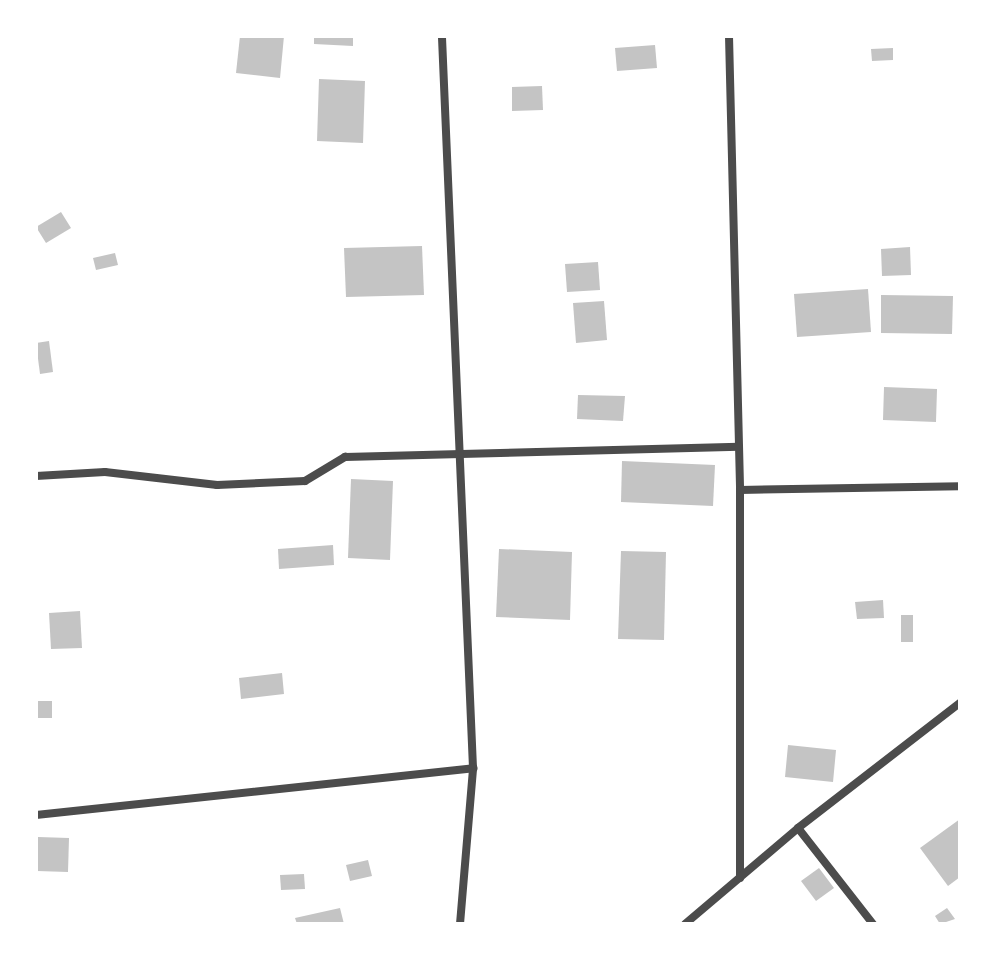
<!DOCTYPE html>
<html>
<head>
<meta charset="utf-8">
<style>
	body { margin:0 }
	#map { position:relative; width:996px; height:960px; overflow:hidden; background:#fff; font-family:Mulish,sans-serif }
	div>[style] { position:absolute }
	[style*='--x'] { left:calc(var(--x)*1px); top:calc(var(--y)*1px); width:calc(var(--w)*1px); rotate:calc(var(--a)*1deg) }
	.building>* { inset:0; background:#c4c4c4 }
	.minor>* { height:8px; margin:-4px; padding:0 4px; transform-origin:4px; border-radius:4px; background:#4c4c4c }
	span { translate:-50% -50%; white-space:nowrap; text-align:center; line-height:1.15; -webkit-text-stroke:6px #fff; paint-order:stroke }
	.frame { position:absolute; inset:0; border:38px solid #fff; pointer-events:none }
</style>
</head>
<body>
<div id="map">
	<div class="building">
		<div style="clip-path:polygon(240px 36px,284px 36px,280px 78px,236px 73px)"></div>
		<div style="clip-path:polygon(314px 36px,353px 36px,353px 46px,314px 44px)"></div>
		<div style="clip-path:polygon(655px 45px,657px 68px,617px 71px,615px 48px)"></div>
		<div style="clip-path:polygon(893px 48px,893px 60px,872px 61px,871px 49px)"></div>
		<div style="clip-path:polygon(319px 79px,365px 81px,363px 143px,317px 141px)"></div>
		<div style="clip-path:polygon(542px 86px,543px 110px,512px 111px,512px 87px)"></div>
		<div style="clip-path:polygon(61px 212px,71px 228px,46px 243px,36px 227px)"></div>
		<div style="clip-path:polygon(422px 246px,424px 295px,346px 297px,344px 248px)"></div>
		<div style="clip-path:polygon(910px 247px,911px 275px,882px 276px,881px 249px)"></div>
		<div style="clip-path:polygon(115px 253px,118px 265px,96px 270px,93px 258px)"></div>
		<div style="clip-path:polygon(598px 262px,600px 290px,567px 292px,565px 264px)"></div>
		<div style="clip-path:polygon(868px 289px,871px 332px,797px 337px,794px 294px)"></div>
		<div style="clip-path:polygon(881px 295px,953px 296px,952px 334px,881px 333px)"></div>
		<div style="clip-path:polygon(604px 301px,607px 340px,576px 343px,573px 303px)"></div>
		<div style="clip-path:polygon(49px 341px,53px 372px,40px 374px,36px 343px)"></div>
		<div style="clip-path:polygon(884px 387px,937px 389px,936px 422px,883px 420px)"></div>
		<div style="clip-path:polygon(578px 395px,625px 396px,623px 421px,577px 419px)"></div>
		<div style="clip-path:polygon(622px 461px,715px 465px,713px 506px,621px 502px)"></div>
		<div style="clip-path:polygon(351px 479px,393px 481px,390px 560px,348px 558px)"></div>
		<div style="clip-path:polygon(333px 545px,334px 565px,279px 569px,278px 549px)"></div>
		<div style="clip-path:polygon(499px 549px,572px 552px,570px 620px,496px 617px)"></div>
		<div style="clip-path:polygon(621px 551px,666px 552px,664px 640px,618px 639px)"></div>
		<div style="clip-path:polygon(883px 600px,884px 618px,857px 619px,855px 602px)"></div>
		<div style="clip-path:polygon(80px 611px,82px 648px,51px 649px,49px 613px)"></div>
		<div style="clip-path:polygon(901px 615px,913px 615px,913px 642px,901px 642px)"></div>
		<div style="clip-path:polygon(282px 673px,284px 694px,241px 699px,239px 678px)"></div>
		<div style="clip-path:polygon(36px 701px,52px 701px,52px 718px,36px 718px)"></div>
		<div style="clip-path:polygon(788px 745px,836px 750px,833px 782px,785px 777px)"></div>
		<div style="clip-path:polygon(960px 819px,960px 877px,948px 886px,920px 848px)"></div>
		<div style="clip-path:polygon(38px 837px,69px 838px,68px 872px,37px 871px)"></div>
		<div style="clip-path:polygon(368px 860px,372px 876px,350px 881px,346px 865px)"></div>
		<div style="clip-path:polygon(819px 868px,834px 888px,816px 901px,801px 881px)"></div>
		<div style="clip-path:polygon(304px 874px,305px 889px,281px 890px,280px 875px)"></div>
		<div style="clip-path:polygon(340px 908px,344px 924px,297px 924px,295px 918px)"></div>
		<div style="clip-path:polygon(947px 908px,955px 919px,940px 924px,935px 916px)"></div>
	</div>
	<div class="minor">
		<div style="--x:729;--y:36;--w:454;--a:88.6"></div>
		<div style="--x:740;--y:490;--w:388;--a:90"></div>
		<div style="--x:36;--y:476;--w:69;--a:-3.3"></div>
		<div style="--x:105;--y:472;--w:113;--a:6.6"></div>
		<div style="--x:217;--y:485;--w:88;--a:-2.6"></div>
		<div style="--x:305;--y:481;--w:47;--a:-31"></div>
		<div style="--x:345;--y:457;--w:394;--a:-1.5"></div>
		<div style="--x:740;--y:490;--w:220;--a:-1"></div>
		<div style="--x:36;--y:815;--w:440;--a:-6.1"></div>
		<div style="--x:473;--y:768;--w:733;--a:-92.43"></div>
		<div style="--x:798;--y:828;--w:122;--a:52"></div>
		<div style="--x:460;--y:924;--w:157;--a:-85.2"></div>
		<div style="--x:685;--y:924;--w:148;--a:-40.3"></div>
		<div style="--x:798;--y:828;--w:205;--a:-37.7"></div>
	</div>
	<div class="frame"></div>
</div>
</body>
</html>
